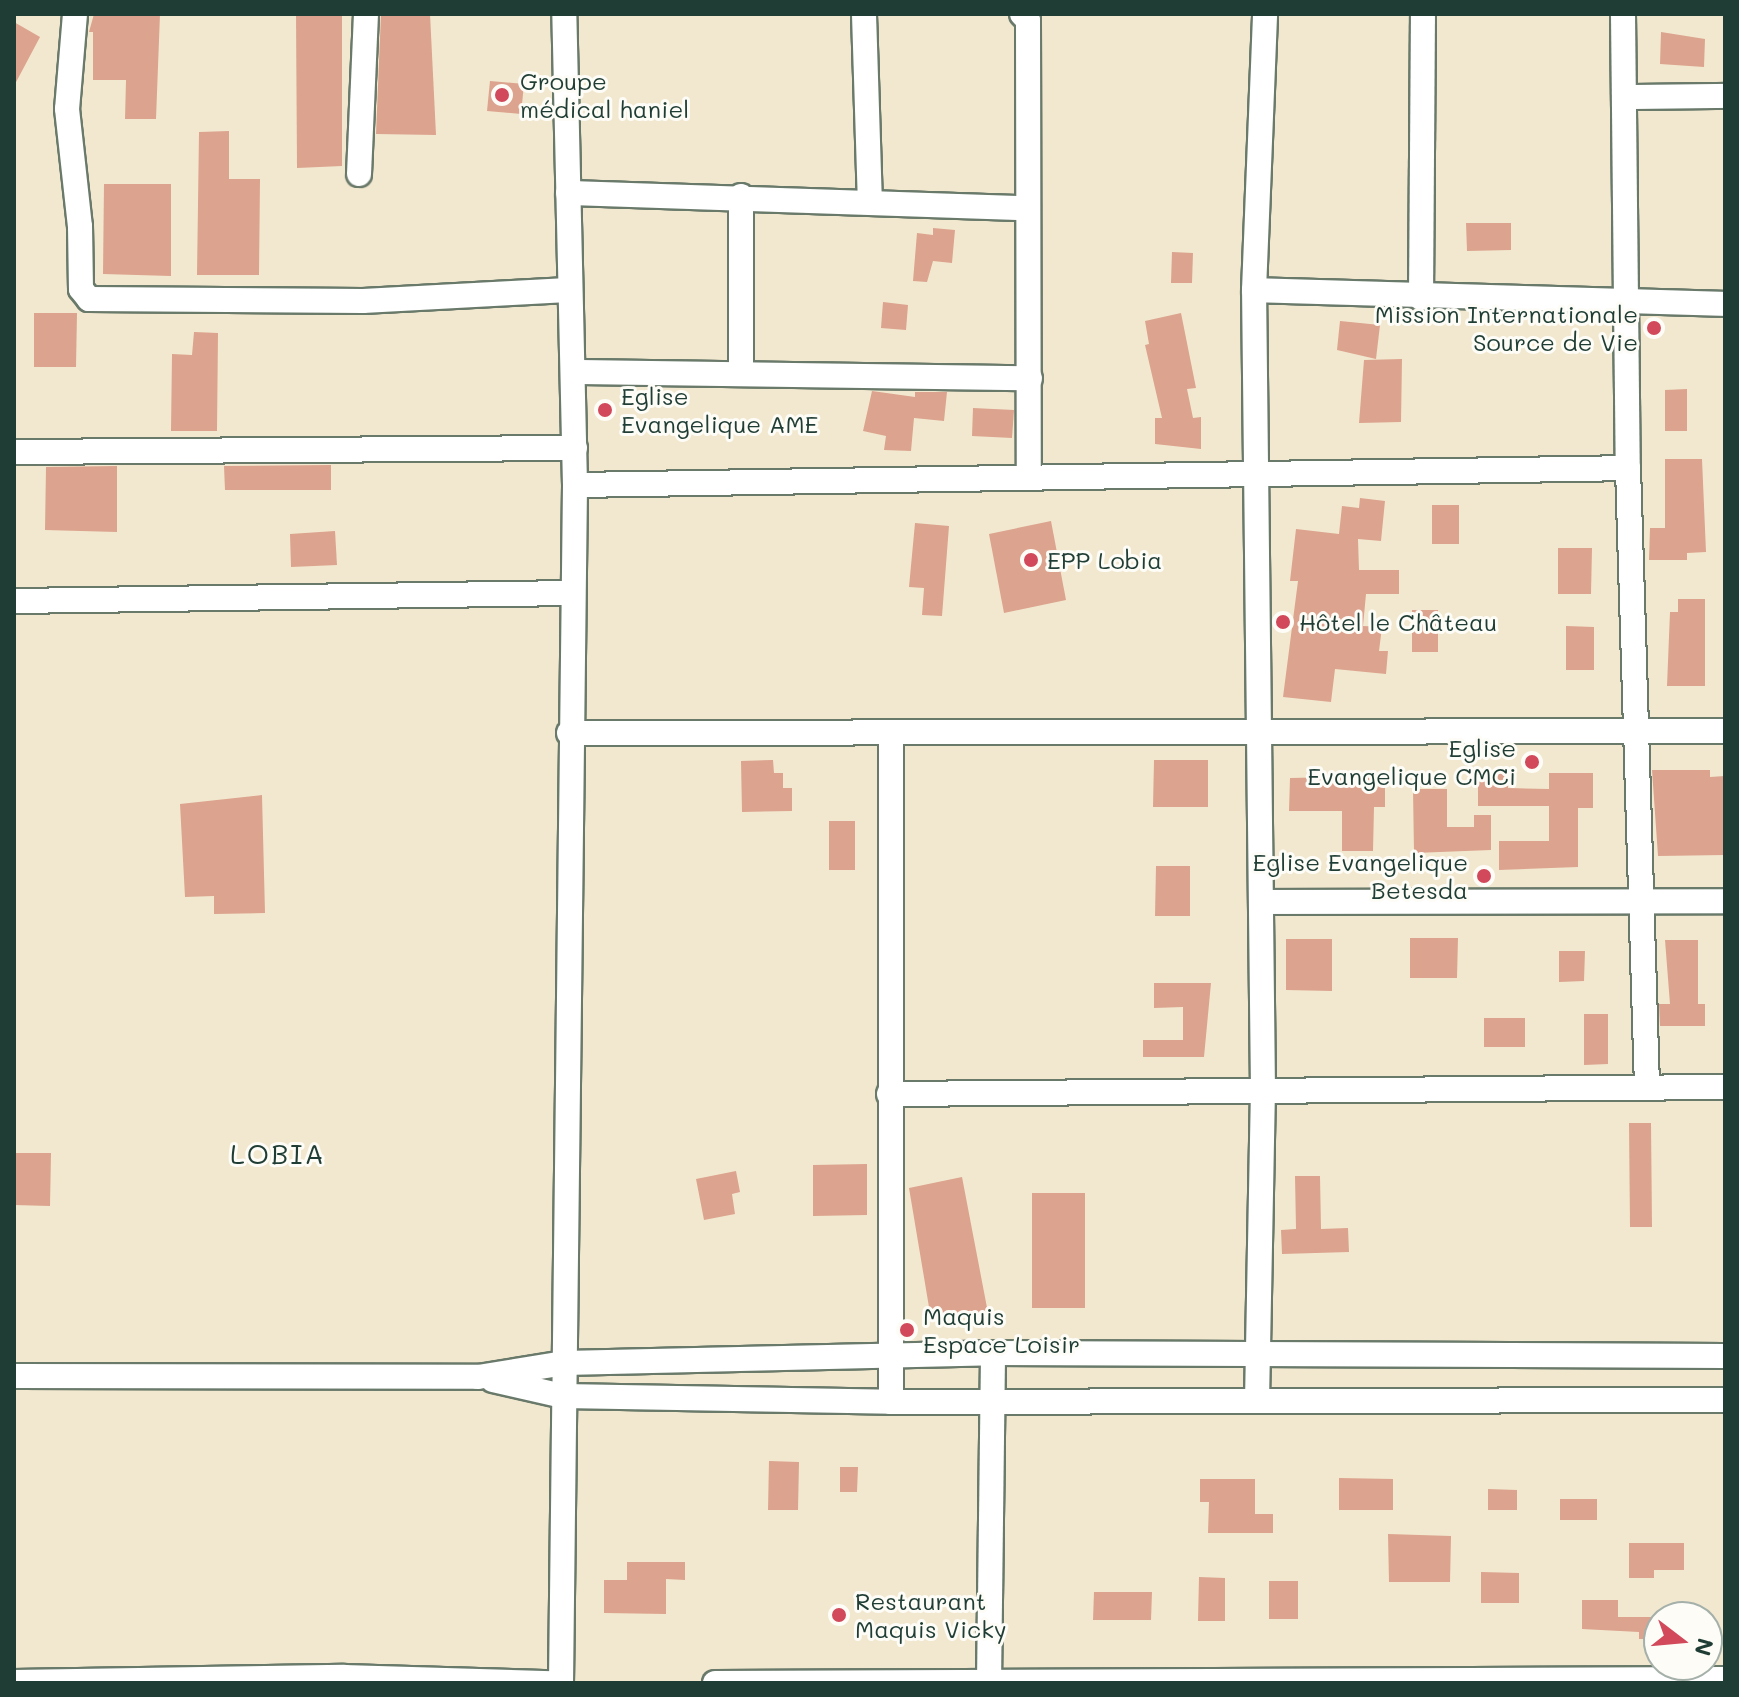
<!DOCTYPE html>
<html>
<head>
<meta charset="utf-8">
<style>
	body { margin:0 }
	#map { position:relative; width:1739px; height:1697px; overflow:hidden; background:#f2e8cf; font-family:Mali,sans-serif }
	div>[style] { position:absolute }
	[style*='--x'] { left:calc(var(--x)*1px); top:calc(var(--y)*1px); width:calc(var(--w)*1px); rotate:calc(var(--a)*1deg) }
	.building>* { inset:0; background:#dca38e }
	.roads { filter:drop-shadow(2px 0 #69796a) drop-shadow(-2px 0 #69796a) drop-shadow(0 2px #69796a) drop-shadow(0 -2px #69796a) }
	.minor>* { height:24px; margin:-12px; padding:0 12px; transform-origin:12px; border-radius:12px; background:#fff }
	.dots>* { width:22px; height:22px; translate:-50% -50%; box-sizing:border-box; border:4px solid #fdfcf7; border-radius:50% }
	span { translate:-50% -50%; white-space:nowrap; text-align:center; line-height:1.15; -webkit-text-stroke:6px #fdfcf7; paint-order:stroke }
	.poi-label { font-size:24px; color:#1f3d34 }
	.left { translate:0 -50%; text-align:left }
	.right { translate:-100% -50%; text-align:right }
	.quarter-label { font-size:28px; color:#1f3d34; letter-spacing:2px }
	.frame { position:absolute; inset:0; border:16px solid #1f3d34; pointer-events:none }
	.north { position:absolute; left:1643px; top:1601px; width:80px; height:80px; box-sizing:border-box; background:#fdfcf7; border:2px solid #a4b0a9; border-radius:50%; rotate:106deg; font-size:22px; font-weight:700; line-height:32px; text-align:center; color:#1f3d34 }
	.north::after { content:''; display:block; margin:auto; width:28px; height:36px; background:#d1495b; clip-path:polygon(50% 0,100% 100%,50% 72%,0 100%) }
</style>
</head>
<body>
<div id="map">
	<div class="building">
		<div style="clip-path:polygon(94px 14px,160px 14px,156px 119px,125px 119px,126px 80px,93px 80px,93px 32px,89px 32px)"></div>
		<div style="clip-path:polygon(296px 14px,342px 14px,342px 166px,297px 168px)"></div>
		<div style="clip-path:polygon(381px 14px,430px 14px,436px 135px,376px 134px)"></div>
		<div style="clip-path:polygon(14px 22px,40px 37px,14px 86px)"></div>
		<div style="clip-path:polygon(1661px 32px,1705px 39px,1704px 67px,1660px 64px)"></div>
		<div style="clip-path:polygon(490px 81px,524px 84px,521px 114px,487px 111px)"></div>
		<div style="clip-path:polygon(229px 131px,229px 179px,260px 179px,259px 275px,197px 275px,199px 132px)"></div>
		<div style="clip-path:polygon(104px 184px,171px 184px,171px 276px,103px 274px)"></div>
		<div style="clip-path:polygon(1466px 223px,1511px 223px,1511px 250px,1467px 251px)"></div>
		<div style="clip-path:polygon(933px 228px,955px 230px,952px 263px,933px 261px,927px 282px,913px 281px,917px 233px,933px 235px)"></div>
		<div style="clip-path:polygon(1172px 252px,1193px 253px,1192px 283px,1171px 283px)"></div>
		<div style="clip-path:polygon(883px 302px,908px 305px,906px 330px,881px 328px)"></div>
		<div style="clip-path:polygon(34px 313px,77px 313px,76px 367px,34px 367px)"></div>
		<div style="clip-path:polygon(1181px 313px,1196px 388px,1187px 389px,1193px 418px,1201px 417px,1201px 449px,1155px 444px,1155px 418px,1162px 418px,1145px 345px,1149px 344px,1145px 321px)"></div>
		<div style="clip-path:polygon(1340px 321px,1380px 325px,1376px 359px,1337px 350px)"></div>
		<div style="clip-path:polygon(194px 332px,218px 333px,217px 431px,171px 431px,172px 354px,192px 355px)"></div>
		<div style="clip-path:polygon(1402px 359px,1401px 422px,1359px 423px,1364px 360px)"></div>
		<div style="clip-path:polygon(1687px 389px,1687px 431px,1665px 431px,1665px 390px)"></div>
		<div style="clip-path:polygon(872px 391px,915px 397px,915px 392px,947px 392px,944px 421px,914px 418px,911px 451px,884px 450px,886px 436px,863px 431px)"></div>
		<div style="clip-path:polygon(973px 408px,1014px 410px,1012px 438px,972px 436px)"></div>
		<div style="clip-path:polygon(1665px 459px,1702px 459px,1706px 552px,1687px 553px,1687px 560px,1649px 560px,1650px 528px,1665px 528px)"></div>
		<div style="clip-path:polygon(331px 465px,331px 490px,225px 490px,224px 466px)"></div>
		<div style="clip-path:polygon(117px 466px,117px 532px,45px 530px,46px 467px)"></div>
		<div style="clip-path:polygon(1360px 498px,1385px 501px,1381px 541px,1358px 539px,1359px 570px,1399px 570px,1399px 594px,1366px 594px,1363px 626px,1382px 627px,1379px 651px,1388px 651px,1386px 674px,1335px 669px,1331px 702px,1283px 697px,1298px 581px,1290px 581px,1296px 529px,1339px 534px,1342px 506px,1359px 508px)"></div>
		<div style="clip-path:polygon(1432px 505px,1459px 505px,1459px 544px,1432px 544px)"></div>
		<div style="clip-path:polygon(1051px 521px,1066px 600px,1004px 613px,989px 534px)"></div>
		<div style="clip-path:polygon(915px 523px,949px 526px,942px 616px,922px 615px,924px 588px,909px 587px)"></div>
		<div style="clip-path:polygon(335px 531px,337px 565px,291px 567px,290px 534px)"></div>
		<div style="clip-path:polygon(1558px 548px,1592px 548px,1591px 594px,1558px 594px)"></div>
		<div style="clip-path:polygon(1678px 599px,1705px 599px,1705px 686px,1667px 686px,1670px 612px,1678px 612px)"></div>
		<div style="clip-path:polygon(1412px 610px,1438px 610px,1438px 652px,1412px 652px)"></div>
		<div style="clip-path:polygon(1566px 626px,1594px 627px,1594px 670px,1566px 670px)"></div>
		<div style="clip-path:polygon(773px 760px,774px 773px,783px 773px,783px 788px,792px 788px,792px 811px,742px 812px,741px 761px)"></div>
		<div style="clip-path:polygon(1154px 760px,1208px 760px,1208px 807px,1153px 807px)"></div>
		<div style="clip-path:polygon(1652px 770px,1710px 770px,1710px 777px,1725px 776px,1725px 855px,1658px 856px)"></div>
		<div style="clip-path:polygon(1478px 772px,1508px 772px,1508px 788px,1549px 789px,1549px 773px,1593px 773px,1593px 808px,1578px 808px,1578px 867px,1499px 870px,1499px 841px,1549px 841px,1549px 806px,1478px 806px)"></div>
		<div style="clip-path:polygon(1385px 776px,1385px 807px,1374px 807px,1373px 851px,1342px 851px,1342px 811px,1289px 811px,1290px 778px)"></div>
		<div style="clip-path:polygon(1413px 789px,1447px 789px,1447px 827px,1474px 827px,1474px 815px,1491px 815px,1491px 850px,1414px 853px)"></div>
		<div style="clip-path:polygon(262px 795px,265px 913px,214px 914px,214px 896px,185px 897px,180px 804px)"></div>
		<div style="clip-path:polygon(829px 821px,855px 821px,855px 870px,829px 870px)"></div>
		<div style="clip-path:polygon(1156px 866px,1190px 866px,1190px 916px,1155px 916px)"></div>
		<div style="clip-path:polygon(1410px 938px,1458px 938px,1457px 978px,1410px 978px)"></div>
		<div style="clip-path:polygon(1286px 939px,1332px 939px,1332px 991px,1286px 990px)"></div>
		<div style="clip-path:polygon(1665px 940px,1698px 940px,1698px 1004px,1705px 1004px,1705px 1026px,1660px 1026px,1659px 1004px,1670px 1004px)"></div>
		<div style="clip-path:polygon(1559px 951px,1585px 951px,1584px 981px,1559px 982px)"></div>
		<div style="clip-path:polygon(1154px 983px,1211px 983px,1204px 1057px,1143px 1057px,1143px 1040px,1183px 1040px,1183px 1007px,1154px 1008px)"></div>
		<div style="clip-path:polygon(1584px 1014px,1608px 1014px,1608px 1064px,1584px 1065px)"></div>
		<div style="clip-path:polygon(1484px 1018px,1525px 1018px,1525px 1047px,1484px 1047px)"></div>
		<div style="clip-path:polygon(1629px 1123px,1651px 1123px,1652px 1227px,1630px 1227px)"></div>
		<div style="clip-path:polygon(14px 1153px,51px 1153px,50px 1206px,14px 1205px)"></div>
		<div style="clip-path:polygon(867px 1164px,867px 1215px,813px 1216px,813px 1165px)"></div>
		<div style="clip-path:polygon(736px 1171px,740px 1192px,732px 1194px,735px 1214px,704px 1220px,696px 1179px)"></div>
		<div style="clip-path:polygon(1295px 1176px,1320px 1176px,1321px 1229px,1348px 1228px,1349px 1252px,1282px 1254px,1281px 1230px,1296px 1229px)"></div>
		<div style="clip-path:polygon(962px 1177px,989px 1318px,973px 1321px,971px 1311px,931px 1319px,909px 1188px)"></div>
		<div style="clip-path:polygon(1032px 1193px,1085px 1193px,1085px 1308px,1032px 1308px)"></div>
		<div style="clip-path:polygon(769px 1461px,799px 1462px,798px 1510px,768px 1510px)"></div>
		<div style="clip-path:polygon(840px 1467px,858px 1467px,857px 1492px,840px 1492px)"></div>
		<div style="clip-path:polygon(1339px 1478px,1393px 1479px,1393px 1510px,1339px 1510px)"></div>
		<div style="clip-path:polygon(1200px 1479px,1255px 1479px,1255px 1514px,1273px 1514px,1273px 1533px,1208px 1533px,1209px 1502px,1200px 1502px)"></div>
		<div style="clip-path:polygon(1488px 1489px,1517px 1490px,1517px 1510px,1488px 1510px)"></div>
		<div style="clip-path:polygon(1560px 1499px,1597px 1499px,1597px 1520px,1560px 1520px)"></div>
		<div style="clip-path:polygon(1388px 1534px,1451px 1536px,1450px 1582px,1389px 1582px)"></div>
		<div style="clip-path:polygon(1629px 1543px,1684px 1543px,1684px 1570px,1654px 1570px,1654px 1578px,1629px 1578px)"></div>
		<div style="clip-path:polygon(627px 1562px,685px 1562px,685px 1580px,666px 1579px,666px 1614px,604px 1613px,604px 1580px,627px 1580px)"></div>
		<div style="clip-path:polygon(1481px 1572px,1519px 1573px,1519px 1603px,1481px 1603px)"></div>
		<div style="clip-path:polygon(1199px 1577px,1225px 1578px,1225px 1621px,1198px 1621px)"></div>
		<div style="clip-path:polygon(1269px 1581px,1298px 1581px,1298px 1619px,1269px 1619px)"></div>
		<div style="clip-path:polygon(1094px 1592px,1152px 1592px,1151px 1620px,1093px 1620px)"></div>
		<div style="clip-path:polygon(1582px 1600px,1618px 1600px,1618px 1617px,1659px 1617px,1659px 1639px,1639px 1639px,1639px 1632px,1582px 1629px)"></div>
	</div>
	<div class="roads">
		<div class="minor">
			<div style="--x:75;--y:14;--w:95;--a:94.8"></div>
			<div style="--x:67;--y:109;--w:118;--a:83.7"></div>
			<div style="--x:80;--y:226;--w:63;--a:89.1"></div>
			<div style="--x:81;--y:289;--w:13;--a:51"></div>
			<div style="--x:89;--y:299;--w:274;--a:0.4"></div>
			<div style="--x:363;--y:301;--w:205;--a:-3.1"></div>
			<div style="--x:864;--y:14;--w:188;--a:88.2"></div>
			<div style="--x:1022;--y:14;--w:8;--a:45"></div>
			<div style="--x:1028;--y:20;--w:456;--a:89.9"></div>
			<div style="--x:1623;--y:14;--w:454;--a:89.4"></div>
			<div style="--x:1628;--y:468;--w:619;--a:88.24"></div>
			<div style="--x:1624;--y:97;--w:101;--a:-0.6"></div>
			<div style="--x:359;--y:174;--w:160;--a:-87.5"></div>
			<div style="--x:568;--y:193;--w:460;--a:1.9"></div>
			<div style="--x:741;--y:196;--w:177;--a:90"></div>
			<div style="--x:1254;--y:290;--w:471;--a:1.7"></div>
			<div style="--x:1421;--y:298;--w:284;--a:-89.6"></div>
			<div style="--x:574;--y:372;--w:456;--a:0.8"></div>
			<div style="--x:14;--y:452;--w:561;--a:-0.41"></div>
			<div style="--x:575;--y:485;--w:1053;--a:-0.92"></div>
			<div style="--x:14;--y:601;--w:559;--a:-0.82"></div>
			<div style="--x:569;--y:733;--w:1156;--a:-0.1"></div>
			<div style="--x:891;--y:733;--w:669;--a:90"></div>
			<div style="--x:1261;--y:902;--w:464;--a:-0.1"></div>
			<div style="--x:889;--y:1094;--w:836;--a:-0.48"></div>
			<div style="--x:14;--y:1376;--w:464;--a:0.1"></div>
			<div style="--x:478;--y:1377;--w:87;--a:-9.2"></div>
			<div style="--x:564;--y:1363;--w:429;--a:-1.3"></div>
			<div style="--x:993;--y:1353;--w:732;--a:0.23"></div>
			<div style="--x:493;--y:1380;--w:72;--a:12.9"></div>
			<div style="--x:563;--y:1396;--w:328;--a:1"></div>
			<div style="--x:891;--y:1402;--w:834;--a:-0.14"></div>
			<div style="--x:1257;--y:1401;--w:310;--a:-88.9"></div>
			<div style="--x:1263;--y:1091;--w:801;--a:-90.64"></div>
			<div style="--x:1254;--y:290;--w:276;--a:-87.7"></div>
			<div style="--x:14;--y:1682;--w:330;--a:-0.9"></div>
			<div style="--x:344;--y:1677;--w:208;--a:1.7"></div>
			<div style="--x:561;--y:1683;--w:1198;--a:-89.33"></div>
			<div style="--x:575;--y:485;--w:471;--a:-91.3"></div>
			<div style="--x:715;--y:1683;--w:1010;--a:-0.23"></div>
			<div style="--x:989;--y:1683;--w:330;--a:-89.3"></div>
		</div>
	</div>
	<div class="dots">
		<div style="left:502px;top:95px;background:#d1495b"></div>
		<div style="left:1654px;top:328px;background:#d1495b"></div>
		<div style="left:605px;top:410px;background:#d1495b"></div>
		<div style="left:1031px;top:560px;background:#d1495b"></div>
		<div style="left:1283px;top:622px;background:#d1495b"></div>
		<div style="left:1532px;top:762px;background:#d1495b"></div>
		<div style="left:1484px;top:876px;background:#d1495b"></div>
		<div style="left:907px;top:1330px;background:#d1495b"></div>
		<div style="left:839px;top:1615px;background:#d1495b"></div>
	</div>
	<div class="poi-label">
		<span class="left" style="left:520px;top:95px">Groupe<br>médical haniel</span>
		<span class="right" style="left:1638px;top:328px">Mission Internationale<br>Source de Vie</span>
		<span class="left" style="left:621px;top:410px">Eglise<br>Evangelique AME</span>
		<span class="left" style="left:1047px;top:560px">EPP Lobia</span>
		<span class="left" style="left:1299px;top:622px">Hôtel le Château</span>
		<span class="right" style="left:1516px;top:762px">Eglise<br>Evangelique CMCi</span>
		<span class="right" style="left:1468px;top:876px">Eglise Evangelique<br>Betesda</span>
		<span class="left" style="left:923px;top:1330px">Maquis<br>Espace Loisir</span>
		<span class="left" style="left:855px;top:1615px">Restaurant<br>Maquis Vicky</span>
	</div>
	<div class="quarter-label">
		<span style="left:278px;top:1153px">LOBIA</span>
	</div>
	<div class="frame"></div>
	<div class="north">N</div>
</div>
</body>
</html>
